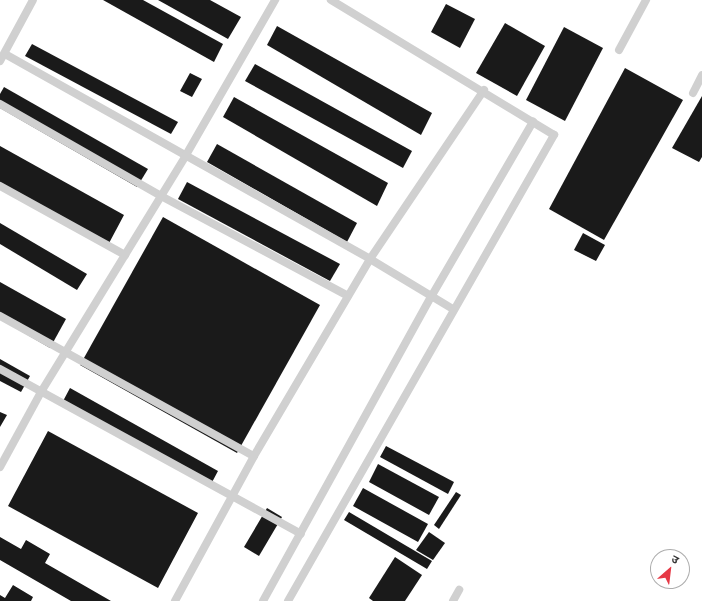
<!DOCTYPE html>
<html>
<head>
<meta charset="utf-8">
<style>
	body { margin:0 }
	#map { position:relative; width:702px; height:601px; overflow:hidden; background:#fff; font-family:Montserrat,"Noto Sans Devanagari",sans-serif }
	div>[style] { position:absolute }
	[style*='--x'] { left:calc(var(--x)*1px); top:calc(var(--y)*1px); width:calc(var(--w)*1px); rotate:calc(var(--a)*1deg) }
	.building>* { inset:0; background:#1a1a1a }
	.lane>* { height:8px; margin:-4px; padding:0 4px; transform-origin:4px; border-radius:4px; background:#d0d0d0 }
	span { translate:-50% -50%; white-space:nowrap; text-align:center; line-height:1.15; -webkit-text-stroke:4px #fff; paint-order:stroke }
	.north { position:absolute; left:650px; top:549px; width:40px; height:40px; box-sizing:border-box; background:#fff; border:1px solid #adadad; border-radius:50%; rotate:28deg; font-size:11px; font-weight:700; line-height:16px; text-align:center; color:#333 }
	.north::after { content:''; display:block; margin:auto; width:14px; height:18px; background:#e63946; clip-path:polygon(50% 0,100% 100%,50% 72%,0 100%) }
</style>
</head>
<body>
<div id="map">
	<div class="building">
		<div style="clip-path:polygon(103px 0,143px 0,223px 44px,214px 62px)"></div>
		<div style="clip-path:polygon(158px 0,210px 0,241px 17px,228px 39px)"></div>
		<div style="clip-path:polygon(446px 4px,475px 19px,460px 48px,431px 32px)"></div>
		<div style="clip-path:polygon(505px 23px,545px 46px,517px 96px,476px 73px)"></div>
		<div style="clip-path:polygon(277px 26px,432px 113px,421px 135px,267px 45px)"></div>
		<div style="clip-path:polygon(564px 27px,603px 48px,565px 121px,526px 100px)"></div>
		<div style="clip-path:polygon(32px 44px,178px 122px,171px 134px,25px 56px)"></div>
		<div style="clip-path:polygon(255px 64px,412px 151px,403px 168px,245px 81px)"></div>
		<div style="clip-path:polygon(625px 68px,683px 100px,604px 240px,549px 209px)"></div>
		<div style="clip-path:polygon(190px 73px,202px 79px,192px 97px,180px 91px)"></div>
		<div style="clip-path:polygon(4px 87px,148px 169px,137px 187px,0 108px,0 94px)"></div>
		<div style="clip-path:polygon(702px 96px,702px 157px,699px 162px,672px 148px)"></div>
		<div style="clip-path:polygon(234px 97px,388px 183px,377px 206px,223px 117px)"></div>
		<div style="clip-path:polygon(217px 144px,357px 223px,347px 242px,207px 162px)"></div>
		<div style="clip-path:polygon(0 146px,124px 215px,108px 245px,0 185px)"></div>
		<div style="clip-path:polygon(187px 182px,340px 264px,330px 281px,178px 199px)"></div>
		<div style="clip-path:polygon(163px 217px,320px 305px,237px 453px,80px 365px)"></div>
		<div style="clip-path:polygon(0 223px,87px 274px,77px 290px,0 244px)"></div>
		<div style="clip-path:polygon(583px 233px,605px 245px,596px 261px,574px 250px)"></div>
		<div style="clip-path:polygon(0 282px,66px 319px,50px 348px,0 319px)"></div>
		<div style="clip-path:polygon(0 359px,30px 376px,21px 392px,0 381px)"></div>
		<div style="clip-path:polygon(70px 388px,218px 471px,210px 486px,62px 403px)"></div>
		<div style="clip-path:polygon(0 412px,7px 415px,0 427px)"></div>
		<div style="clip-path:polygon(48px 431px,198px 513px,158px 588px,8px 506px)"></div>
		<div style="clip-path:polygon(386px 446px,454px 482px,448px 494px,380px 457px)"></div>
		<div style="clip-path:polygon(378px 464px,439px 497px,429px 515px,369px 482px)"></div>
		<div style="clip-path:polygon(363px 488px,428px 524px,418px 542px,353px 506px)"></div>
		<div style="clip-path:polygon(456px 492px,461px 495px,439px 529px,434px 525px)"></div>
		<div style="clip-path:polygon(267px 508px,282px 517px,259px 556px,244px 547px)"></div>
		<div style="clip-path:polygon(349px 512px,432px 561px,427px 569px,344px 520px)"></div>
		<div style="clip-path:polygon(429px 532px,445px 543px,433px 560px,416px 550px)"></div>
		<div style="clip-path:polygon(0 537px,21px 549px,26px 540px,50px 554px,45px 563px,111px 601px,71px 601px,0 560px)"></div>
		<div style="clip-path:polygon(395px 557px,422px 575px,405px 601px,373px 601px,369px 598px)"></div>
		<div style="clip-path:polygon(13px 585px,33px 597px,31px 601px,0 601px,0 595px,5px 598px)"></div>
	</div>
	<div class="lane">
		<div style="--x:619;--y:50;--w:57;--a:-61.6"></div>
		<div style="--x:5;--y:54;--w:419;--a:29.3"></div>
		<div style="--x:370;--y:259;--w:97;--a:31.1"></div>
		<div style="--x:0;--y:61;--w:69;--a:-61.6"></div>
		<div style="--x:693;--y:93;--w:20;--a:-63"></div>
		<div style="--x:0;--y:104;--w:185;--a:29.7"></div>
		<div style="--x:161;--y:196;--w:212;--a:28.1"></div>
		<div style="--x:0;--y:186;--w:143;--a:28.9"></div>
		<div style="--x:0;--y:316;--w:290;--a:28.9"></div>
		<div style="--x:0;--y:369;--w:343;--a:28.7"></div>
		<div style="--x:0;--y:467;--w:85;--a:-61.3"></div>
		<div style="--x:41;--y:392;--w:278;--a:-58.5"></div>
		<div style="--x:186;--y:155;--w:179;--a:-60.1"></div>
		<div style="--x:175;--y:601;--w:165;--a:-61.4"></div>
		<div style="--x:254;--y:456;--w:229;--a:-59.5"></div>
		<div style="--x:370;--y:259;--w:204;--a:-56"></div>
		<div style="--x:263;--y:601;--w:347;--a:-61.1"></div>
		<div style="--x:431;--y:297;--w:203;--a:-59.8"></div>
		<div style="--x:288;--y:601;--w:537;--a:-60.28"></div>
		<div style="--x:554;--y:135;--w:261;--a:-148.8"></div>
		<div style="--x:453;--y:601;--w:13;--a:-61"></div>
	</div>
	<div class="north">उ</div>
</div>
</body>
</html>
